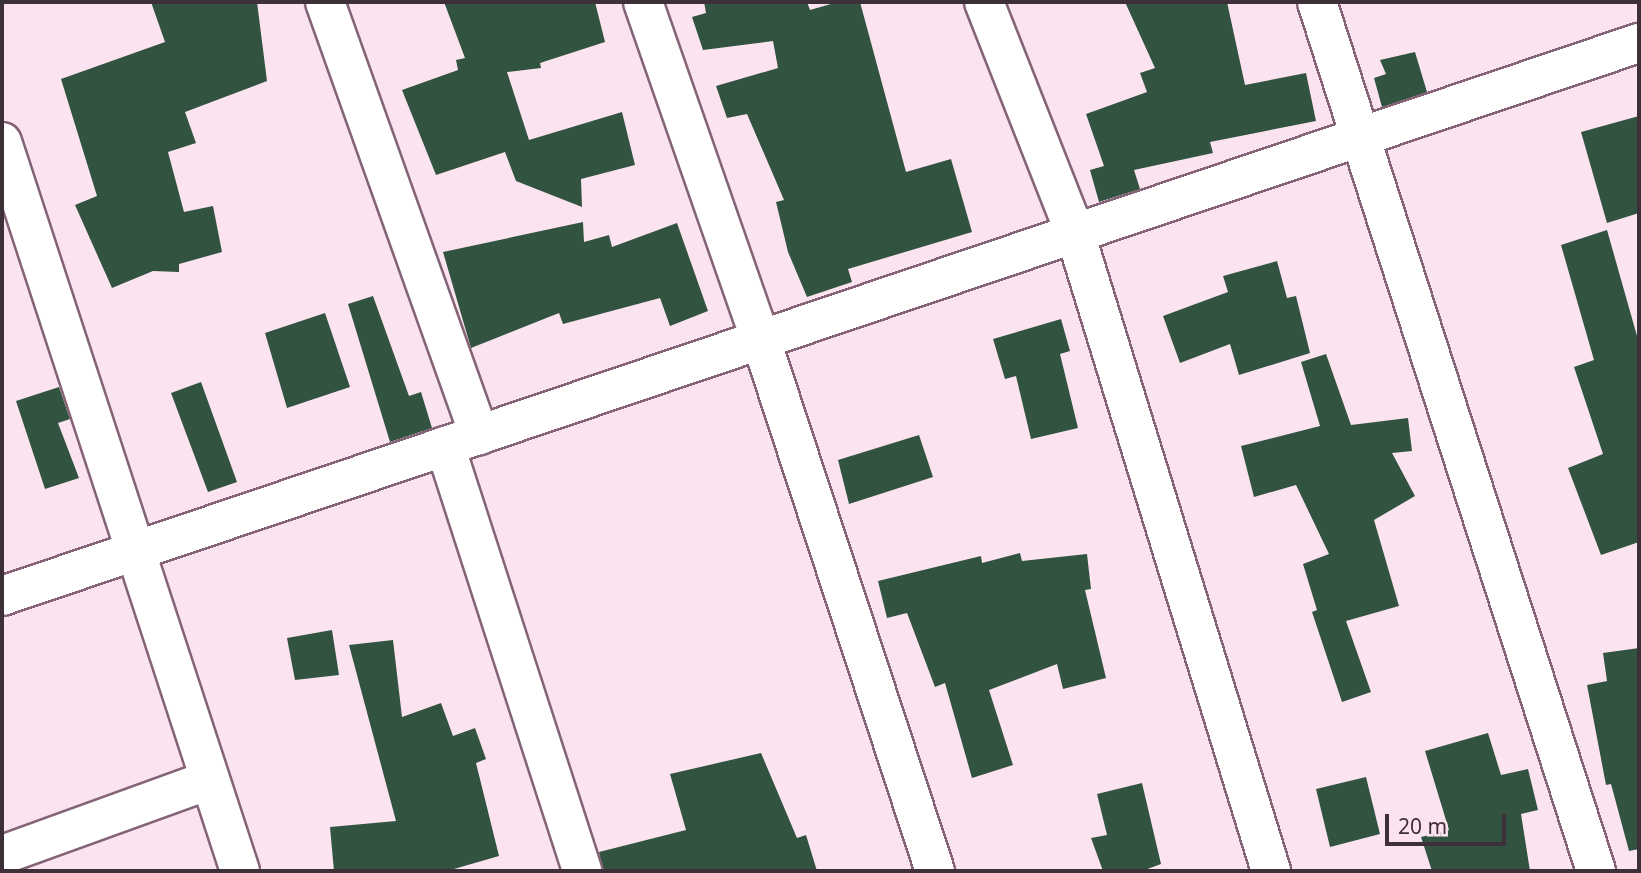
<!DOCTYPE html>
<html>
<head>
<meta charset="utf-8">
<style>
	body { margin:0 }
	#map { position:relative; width:1641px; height:873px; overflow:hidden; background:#fbe4f0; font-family:"Noto Sans",sans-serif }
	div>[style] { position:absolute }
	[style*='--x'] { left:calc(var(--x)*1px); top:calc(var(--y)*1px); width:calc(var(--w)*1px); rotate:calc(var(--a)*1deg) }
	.building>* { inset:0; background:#335341 }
	.roads { filter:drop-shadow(2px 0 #846476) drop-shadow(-2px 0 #846476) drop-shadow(0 2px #846476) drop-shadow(0 -2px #846476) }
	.minor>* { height:38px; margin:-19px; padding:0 19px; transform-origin:19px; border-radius:19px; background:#fff }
	.tertiary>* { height:38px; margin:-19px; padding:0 19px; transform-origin:19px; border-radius:19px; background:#fff }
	span { translate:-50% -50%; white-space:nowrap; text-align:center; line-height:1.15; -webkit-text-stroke:7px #fbe4f0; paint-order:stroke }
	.frame { position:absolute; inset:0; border:4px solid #3e3038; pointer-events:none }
	.scale { position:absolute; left:1385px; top:814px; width:121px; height:32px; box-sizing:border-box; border:4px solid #3e3038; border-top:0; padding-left:9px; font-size:21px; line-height:24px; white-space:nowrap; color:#3e3038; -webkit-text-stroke:5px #fbe4f0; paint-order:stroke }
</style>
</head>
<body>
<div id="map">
	<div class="building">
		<div style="clip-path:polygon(151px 2px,257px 2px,267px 81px,185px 112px,196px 143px,168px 152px,184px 212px,213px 206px,222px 252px,179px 264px,179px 272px,153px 271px,112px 288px,75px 205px,97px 196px,61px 79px,165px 42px)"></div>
		<div style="clip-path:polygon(444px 2px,595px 2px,605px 42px,540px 63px,541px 68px,507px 72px,529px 140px,622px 112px,635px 165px,581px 179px,582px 207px,516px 181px,505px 152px,436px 175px,402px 90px,458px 70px,456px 60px,465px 58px)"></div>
		<div style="clip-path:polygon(704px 2px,807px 2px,810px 10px,838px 2px,860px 2px,906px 172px,951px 159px,972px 232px,848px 269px,852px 282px,807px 297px,788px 252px,776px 202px,784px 200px,747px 114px,727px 118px,716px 86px,778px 68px,773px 41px,703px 50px,692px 17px,706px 13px)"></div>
		<div style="clip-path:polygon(1125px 2px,1227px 2px,1245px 85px,1306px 73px,1316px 121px,1210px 142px,1213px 153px,1134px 170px,1140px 189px,1099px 202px,1090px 170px,1104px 166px,1086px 114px,1147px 92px,1140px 73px,1155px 68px)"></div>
		<div style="clip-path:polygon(1415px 52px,1427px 92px,1382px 107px,1374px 78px,1386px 74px,1380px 60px)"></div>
		<div style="clip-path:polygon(1639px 116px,1639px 213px,1607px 223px,1581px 132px)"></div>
		<div style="clip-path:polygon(583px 222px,584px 242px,609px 235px,612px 247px,677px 223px,708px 311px,670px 326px,660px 298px,563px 324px,559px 313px,471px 348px,443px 252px)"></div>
		<div style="clip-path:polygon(1607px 230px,1639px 343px,1639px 542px,1601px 555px,1568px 468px,1603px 454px,1574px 367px,1594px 360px,1561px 245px)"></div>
		<div style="clip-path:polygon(1277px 261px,1287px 298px,1296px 296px,1310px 353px,1239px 375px,1230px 344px,1180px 363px,1163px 316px,1228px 292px,1223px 276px)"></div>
		<div style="clip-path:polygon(373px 296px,409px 396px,421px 392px,432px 428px,390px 442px,348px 304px)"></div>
		<div style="clip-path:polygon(325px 313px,350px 387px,287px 408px,265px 333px)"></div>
		<div style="clip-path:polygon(1061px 319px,1070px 351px,1060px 354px,1078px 428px,1031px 439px,1016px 376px,1005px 379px,993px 339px)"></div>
		<div style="clip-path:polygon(1326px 354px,1351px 425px,1408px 418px,1412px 451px,1392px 453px,1415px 496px,1374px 520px,1399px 606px,1346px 621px,1371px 692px,1342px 702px,1312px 612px,1317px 610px,1303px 564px,1329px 554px,1296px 485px,1254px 497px,1241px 446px,1320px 426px,1301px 362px)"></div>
		<div style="clip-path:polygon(201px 382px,237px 482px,208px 492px,171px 393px)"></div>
		<div style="clip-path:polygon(59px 387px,70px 419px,58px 423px,79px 478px,45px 489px,16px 401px)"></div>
		<div style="clip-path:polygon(919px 435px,933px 477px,849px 504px,838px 460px)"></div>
		<div style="clip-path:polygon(1020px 553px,1022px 561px,1087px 554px,1091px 589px,1085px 590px,1106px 678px,1063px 689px,1057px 664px,989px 690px,1013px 765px,972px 778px,945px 683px,935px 687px,907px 613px,887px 618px,878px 581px,981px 556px,982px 563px)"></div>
		<div style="clip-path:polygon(332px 630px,339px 675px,295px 680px,287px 638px)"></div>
		<div style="clip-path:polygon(393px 640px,402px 717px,441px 703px,453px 736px,475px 728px,486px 759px,476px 763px,499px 856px,447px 871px,334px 871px,330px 827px,396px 821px,349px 645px)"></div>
		<div style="clip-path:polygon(1639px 648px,1639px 849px,1629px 851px,1611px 784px,1606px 785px,1587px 685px,1607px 681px,1603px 653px)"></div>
		<div style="clip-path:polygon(1488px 733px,1501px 775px,1528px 769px,1538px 810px,1521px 814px,1530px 871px,1432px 871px,1421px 837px,1449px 830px,1425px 751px)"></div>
		<div style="clip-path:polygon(761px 753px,797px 838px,806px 835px,817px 871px,603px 871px,599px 852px,686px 830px,670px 774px)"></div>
		<div style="clip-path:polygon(1366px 777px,1380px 834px,1330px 847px,1316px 789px)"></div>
		<div style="clip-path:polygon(1142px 783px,1161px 864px,1142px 871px,1103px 871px,1091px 838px,1107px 835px,1097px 794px)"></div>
	</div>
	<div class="roads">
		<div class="minor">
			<div style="--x:325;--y:2;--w:460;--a:70.4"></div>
			<div style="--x:643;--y:2;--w:358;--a:70.8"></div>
			<div style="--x:761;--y:340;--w:559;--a:71.86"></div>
			<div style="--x:984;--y:2;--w:248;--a:68.5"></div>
			<div style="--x:1075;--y:233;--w:667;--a:72.92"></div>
			<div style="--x:1317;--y:2;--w:913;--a:72.2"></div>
			<div style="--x:2;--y:142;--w:767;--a:71.92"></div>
			<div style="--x:445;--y:446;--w:447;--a:72.1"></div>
			<div style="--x:2;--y:855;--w:220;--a:-19.9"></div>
		</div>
		<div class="tertiary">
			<div style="--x:2;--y:596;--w:1728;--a:-18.67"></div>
		</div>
	</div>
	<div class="frame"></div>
	<div class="scale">20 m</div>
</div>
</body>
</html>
